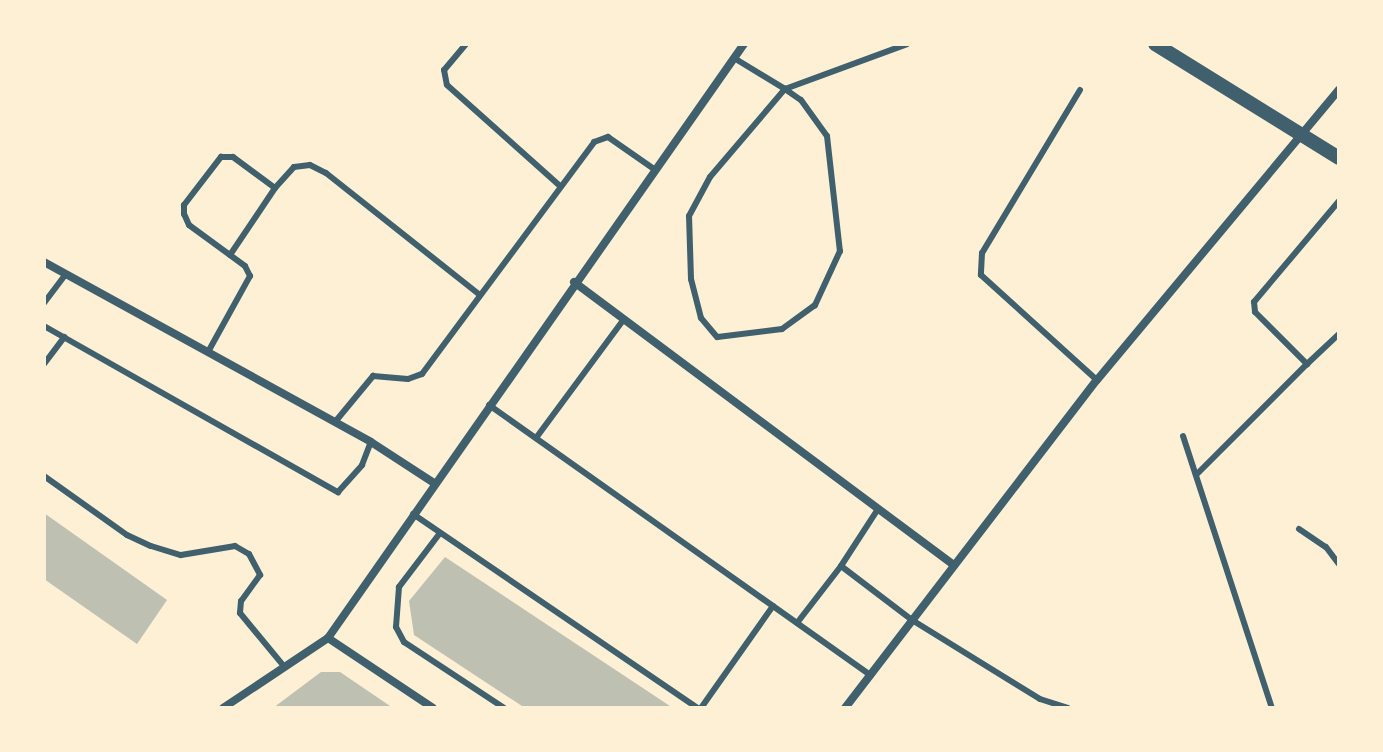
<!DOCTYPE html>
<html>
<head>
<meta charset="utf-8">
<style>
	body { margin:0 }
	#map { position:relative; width:1383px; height:752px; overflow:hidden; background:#fdf0d5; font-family:Quicksand,sans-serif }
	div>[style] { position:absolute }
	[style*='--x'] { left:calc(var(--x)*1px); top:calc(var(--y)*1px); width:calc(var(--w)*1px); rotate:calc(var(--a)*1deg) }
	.building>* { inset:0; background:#bec0b2 }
	.service>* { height:6px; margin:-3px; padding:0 3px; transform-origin:3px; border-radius:3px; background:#3f606c }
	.minor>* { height:8px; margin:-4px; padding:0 4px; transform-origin:4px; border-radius:4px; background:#3f606c }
	.tertiary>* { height:14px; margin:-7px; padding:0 7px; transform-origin:7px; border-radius:7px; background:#3f606c }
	span { translate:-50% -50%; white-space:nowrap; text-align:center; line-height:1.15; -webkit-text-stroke:6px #fdf0d5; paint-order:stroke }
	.frame { position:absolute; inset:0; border:46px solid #fdf0d5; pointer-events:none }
</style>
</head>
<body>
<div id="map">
	<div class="building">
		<div style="clip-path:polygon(44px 513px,167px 600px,137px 644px,44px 579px)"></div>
		<div style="clip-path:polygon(445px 557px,673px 708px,525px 708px,414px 635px,409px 601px)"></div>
		<div style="clip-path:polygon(321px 672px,340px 672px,393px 708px,273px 708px)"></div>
	</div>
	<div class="service">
		<div style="--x:466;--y:44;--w:34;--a:130"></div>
		<div style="--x:444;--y:70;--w:15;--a:79"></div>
		<div style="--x:447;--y:85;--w:152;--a:41.8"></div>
		<div style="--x:734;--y:58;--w:60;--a:31.3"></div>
		<div style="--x:785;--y:89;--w:19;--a:35"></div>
		<div style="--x:801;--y:100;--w:44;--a:54.2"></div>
		<div style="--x:827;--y:136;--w:116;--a:83.6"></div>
		<div style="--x:840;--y:251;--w:60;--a:114.8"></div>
		<div style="--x:815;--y:305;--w:41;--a:144"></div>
		<div style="--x:782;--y:329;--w:65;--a:173"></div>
		<div style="--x:717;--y:337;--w:25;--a:-130"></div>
		<div style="--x:701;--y:318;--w:40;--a:-104.4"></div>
		<div style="--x:691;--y:279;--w:63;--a:-91.8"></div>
		<div style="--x:689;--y:216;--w:44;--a:-61.7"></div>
		<div style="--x:710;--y:177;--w:116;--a:-49.6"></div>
		<div style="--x:785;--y:89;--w:130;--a:-20.2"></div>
		<div style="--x:1080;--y:90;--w:190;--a:121"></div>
		<div style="--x:982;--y:253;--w:22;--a:93"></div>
		<div style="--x:981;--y:275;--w:156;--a:42.2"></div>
		<div style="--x:1339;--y:201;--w:132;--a:130.1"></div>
		<div style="--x:1254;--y:302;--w:10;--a:84"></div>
		<div style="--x:1255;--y:312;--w:74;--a:45"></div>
		<div style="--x:1307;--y:364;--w:44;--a:-43.2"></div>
		<div style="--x:230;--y:255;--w:81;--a:-56.1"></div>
		<div style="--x:44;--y:303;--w:36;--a:-53"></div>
		<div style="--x:44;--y:326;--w:338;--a:29.5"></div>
		<div style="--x:338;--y:492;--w:36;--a:-48"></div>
		<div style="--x:362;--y:465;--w:25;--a:-69"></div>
		<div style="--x:208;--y:352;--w:87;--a:-61.1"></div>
		<div style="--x:250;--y:276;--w:11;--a:-117"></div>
		<div style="--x:245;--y:266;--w:69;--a:-143.8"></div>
		<div style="--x:189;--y:225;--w:12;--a:-114"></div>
		<div style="--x:184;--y:214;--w:9;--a:-90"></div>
		<div style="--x:184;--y:205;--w:61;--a:-52.4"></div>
		<div style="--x:221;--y:157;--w:12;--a:0"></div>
		<div style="--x:233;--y:157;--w:52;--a:36.4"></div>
		<div style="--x:275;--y:188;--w:28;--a:-48"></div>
		<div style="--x:294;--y:167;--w:16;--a:-7"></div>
		<div style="--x:310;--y:165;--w:18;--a:27"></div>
		<div style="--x:326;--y:173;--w:196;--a:38.4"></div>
		<div style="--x:44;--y:364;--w:34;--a:-53"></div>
		<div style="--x:489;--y:405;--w:468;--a:35.3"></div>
		<div style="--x:335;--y:422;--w:60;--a:-50.4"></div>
		<div style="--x:373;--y:376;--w:35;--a:5"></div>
		<div style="--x:408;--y:379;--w:15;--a:-20"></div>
		<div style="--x:422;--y:374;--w:289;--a:-53.4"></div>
		<div style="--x:594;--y:142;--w:15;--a:-20"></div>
		<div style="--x:608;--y:137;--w:56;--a:34.8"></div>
		<div style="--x:1183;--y:436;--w:286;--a:71.9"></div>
		<div style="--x:536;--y:438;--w:148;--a:-53.5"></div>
		<div style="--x:1196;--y:475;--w:157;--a:-45"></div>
		<div style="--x:44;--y:476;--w:102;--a:35.4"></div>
		<div style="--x:127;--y:535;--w:26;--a:25"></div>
		<div style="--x:151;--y:546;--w:31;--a:17"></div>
		<div style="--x:181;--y:555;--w:55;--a:-9.5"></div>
		<div style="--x:235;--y:546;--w:16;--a:30"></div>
		<div style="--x:249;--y:554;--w:24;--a:62"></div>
		<div style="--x:260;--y:575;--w:32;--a:126"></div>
		<div style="--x:241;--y:601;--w:12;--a:95"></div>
		<div style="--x:240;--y:613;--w:66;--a:50.5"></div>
		<div style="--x:413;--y:514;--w:344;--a:34.3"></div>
		<div style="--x:1299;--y:529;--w:32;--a:34"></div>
		<div style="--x:1326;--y:547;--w:21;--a:53"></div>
		<div style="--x:440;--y:533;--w:68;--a:127.2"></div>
		<div style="--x:399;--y:587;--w:40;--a:94.3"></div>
		<div style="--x:396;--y:627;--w:17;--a:62"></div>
		<div style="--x:404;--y:642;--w:120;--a:33.4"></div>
		<div style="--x:841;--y:566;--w:68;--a:-57"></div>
		<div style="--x:797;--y:623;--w:72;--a:-52.3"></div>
		<div style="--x:841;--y:566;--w:89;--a:37.3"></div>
		<div style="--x:912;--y:620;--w:150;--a:31.7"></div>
		<div style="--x:1040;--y:699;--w:29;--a:18"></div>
		<div style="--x:701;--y:708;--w:125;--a:-54.8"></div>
	</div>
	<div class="minor">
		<div style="--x:44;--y:262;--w:373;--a:28.8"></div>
		<div style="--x:371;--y:442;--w:75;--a:33.1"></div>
		<div style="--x:574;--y:282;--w:472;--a:36.7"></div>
		<div style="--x:328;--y:638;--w:126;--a:33.7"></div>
		<div style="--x:223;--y:708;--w:126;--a:-33.7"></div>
		<div style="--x:328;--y:638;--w:725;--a:-55"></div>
		<div style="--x:845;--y:708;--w:414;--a:-52.5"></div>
		<div style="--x:1097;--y:380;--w:378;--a:-50.2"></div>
	</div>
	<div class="tertiary">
		<div style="--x:1155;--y:44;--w:216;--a:31.8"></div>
	</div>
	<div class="frame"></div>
</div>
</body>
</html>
